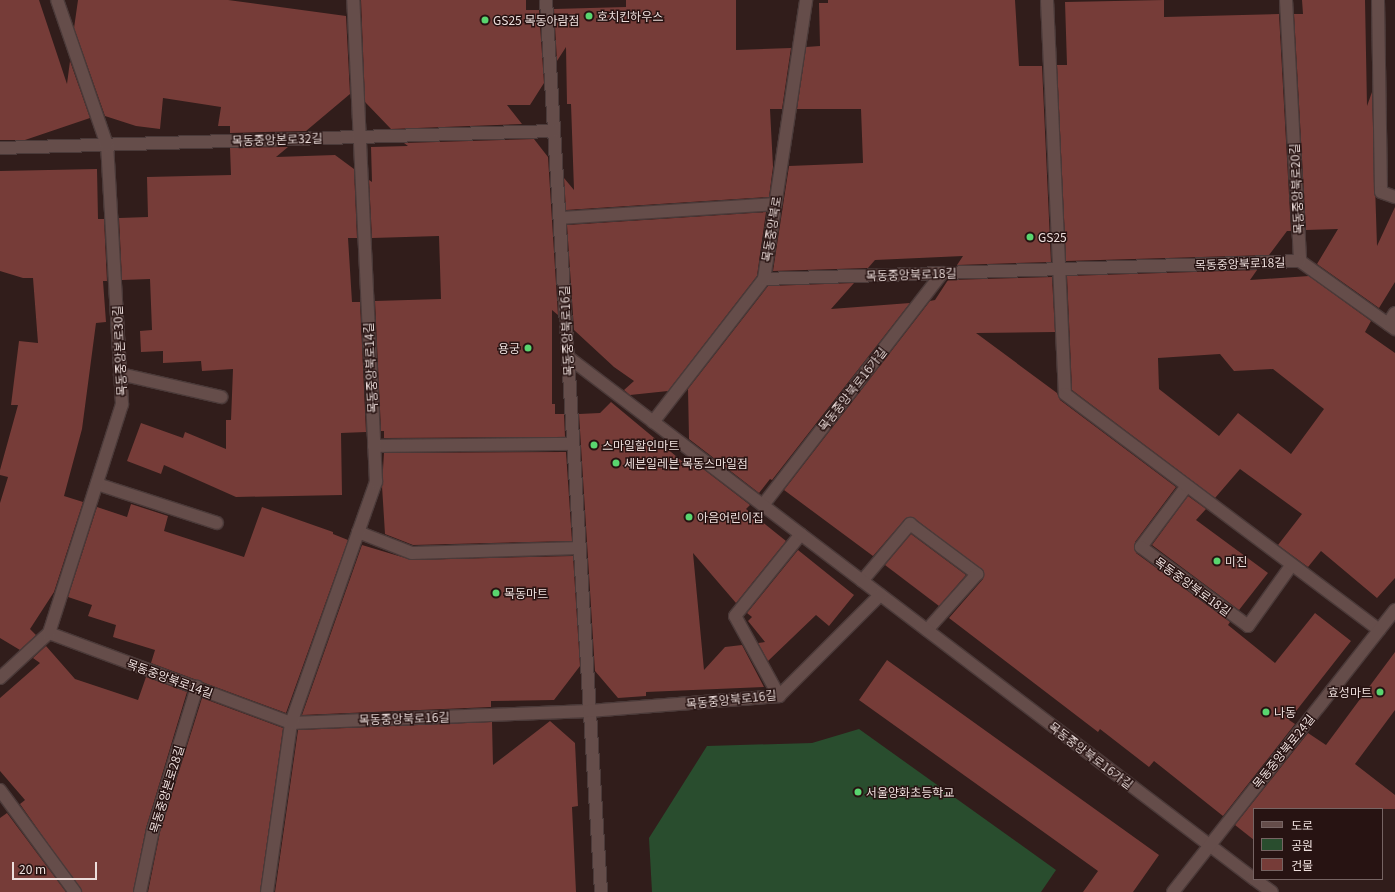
<!DOCTYPE html>
<html>
<head>
<meta charset="utf-8">
<style>
	body { margin:0 }
	#map { position:relative; width:1395px; height:892px; overflow:hidden; background:#311d1b; font-family:Georgia,"Noto Sans KR",serif }
	div>[style] { position:absolute }
	[style*='--x'] { left:calc(var(--x)*1px); top:calc(var(--y)*1px); width:calc(var(--w)*1px); rotate:calc(var(--a)*1deg) }
	.green>* { inset:0; background:#294d2e }
	.building>* { inset:0; background:#763c38 }
	.roads { filter:drop-shadow(1px 0 #4b3a39) drop-shadow(-1px 0 #4b3a39) drop-shadow(0 1px #4b3a39) drop-shadow(0 -1px #4b3a39) }
	.lane>* { height:12px; margin:-6px; padding:0 6px; transform-origin:6px; border-radius:6px; background:#654d4a }
	.street>* { height:12px; margin:-6px; padding:0 6px; transform-origin:6px; border-radius:6px; background:#654d4a }
	.dots>* { width:11px; height:11px; translate:-50% -50%; box-sizing:border-box; border:2px solid #271312; border-radius:50% }
	span { translate:-50% -50%; white-space:nowrap; text-align:center; line-height:1.15; -webkit-text-stroke:3px #271312; paint-order:stroke }
	.poi-label { font-size:12px; color:#eddedc }
	.left { translate:0 -50%; text-align:left }
	.right { translate:-100% -50%; text-align:right }
	.street-label { font-size:12px; color:#eddedc }
	.legend { position:absolute; left:1253px; top:808px; width:130px; height:72px; box-sizing:border-box; background:#271312; border:1px solid #766463; margin:0; padding:5px 7px; list-style:none; font-size:12px; color:#eddedc }
	.legend li { display:flex; align-items:center; gap:8px; height:20px }
	.legend b { width:20px; border:1px solid #766463 }
	.scale { position:absolute; left:12px; top:862px; width:85px; height:18px; box-sizing:border-box; border:2px solid #eddedc; border-top:0; padding-left:5px; font-size:12px; line-height:14px; white-space:nowrap; color:#eddedc; -webkit-text-stroke:3px #271312; paint-order:stroke }
</style>
</head>
<body>
<div id="map">
	<div class="green">
		<div style="clip-path:polygon(859px 729px,1056px 870px,1041px 892px,652px 892px,649px 838px,707px 746px,812px 743px)"></div>
	</div>
	<div class="building">
		<div style="clip-path:polygon(0 0,39px 0,67px 84px,70px 61px,90px 118px,25px 140px,0 140px)"></div>
		<div style="clip-path:polygon(78px 0,228px 0,346px 16px,350px 94px,306px 131px,230px 133px,230px 126px,218px 126px,221px 107px,163px 98px,160px 129px,136px 126px,105px 116px,74px 28px)"></div>
		<div style="clip-path:polygon(361px 0,526px 0,526px 10px,539px 10px,544px 83px,530px 105px,507px 105px,522px 124px,391px 129px,365px 102px)"></div>
		<div style="clip-path:polygon(626px 0,736px 0,736px 50px,791px 48px,782px 109px,770px 109px,773px 167px,769px 197px,566px 210px,564px 178px,574px 190px,571px 104px,567px 104px,566px 47px,557px 61px,554px 9px,626px 7px)"></div>
		<div style="clip-path:polygon(828px 0,1015px 0,1019px 66px,1042px 66px,1051px 262px,957px 265px,963px 256px,875px 260px,868px 268px,773px 271px,789px 166px,863px 163px,861px 109px,797px 109px,806px 47px,820px 46px,819px 3px,828px 3px)"></div>
		<div style="clip-path:polygon(1164px 0,1164px 17px,1279px 14px,1291px 231px,1287px 231px,1269px 255px,1066px 261px,1057px 65px,1067px 65px,1065px 2px)"></div>
		<div style="clip-path:polygon(1302px 0,1365px 0,1367px 106px,1372px 92px,1377px 246px,1395px 207px,1395px 282px,1379px 308px,1317px 264px,1338px 229px,1306px 230px,1294px 14px,1303px 14px)"></div>
		<div style="clip-path:polygon(534px 139px,548px 157px,558px 315px,552px 310px,552px 404px,555px 404px,555px 414px,564px 414px,565px 437px,384px 438px,384px 431px,381px 431px,375px 301px,441px 299px,439px 236px,372px 238px,369px 180px,372px 182px,371px 147px,408px 146px,404px 143px)"></div>
		<div style="clip-path:polygon(288px 147px,276px 157px,335px 155px,354px 169px,357px 238px,348px 238px,352px 302px,360px 302px,366px 432px,341px 433px,342px 495px,236px 497px,164px 465px,161px 474px,127px 461px,141px 423px,183px 438px,185px 432px,226px 449px,226px 420px,231px 420px,233px 369px,202px 371px,201px 361px,163px 363px,163px 351px,141px 352px,140px 331px,152px 330px,150px 279px,122px 280px,119px 218px,148px 217px,147px 177px,231px 175px,230px 148px)"></div>
		<div style="clip-path:polygon(97px 169px,98px 219px,104px 219px,107px 281px,103px 281px,106px 322px,96px 323px,82px 429px,64px 496px,83px 502px,54px 592px,30px 629px,36px 635px,20px 650px,0 638px,0 503px,8px 477px,0 475px,0 470px,18px 405px,11px 405px,19px 341px,38px 343px,33px 278px,23px 278px,0 271px,0 171px)"></div>
		<div style="clip-path:polygon(766px 212px,757px 276px,668px 391px,630px 395px,624px 390px,634px 381px,614px 367px,574px 330px,567px 225px)"></div>
		<div style="clip-path:polygon(evenodd,1257px 270px,1250px 280px,1309px 276px,1371px 321px,1365px 332px,1395px 353px,1395px 578px,1377px 598px,1321px 551px,1308px 567px,1278px 545px,1302px 514px,1240px 469px,1215px 498px,1072px 390px,1067px 276px,1257px 270px,1220px 354px,1234px 371px,1273px 369px,1324px 409px,1291px 454px,1238px 413px,1219px 436px,1159px 389px,1158px 358px,1220px 354px)"></div>
		<div style="clip-path:polygon(1052px 277px,1055px 332px,976px 333px,1057px 393px,1060px 400px,1176px 487px,1135px 542px,1136px 553px,1230px 622px,1228px 625px,1275px 663px,1315px 613px,1351px 641px,1289px 720px,1295px 724px,1223px 816px,1154px 761px,1149px 767px,1100px 729px,1098px 732px,949px 618px,983px 579px,984px 572px,914px 518px,905px 519px,873px 556px,784px 490px,930px 301px,935px 300px,948px 280px)"></div>
		<div style="clip-path:polygon(854px 283px,831px 309px,910px 303px,772px 480px,770px 479px,759px 493px,689px 439px,688px 389px,768px 286px)"></div>
		<div style="clip-path:polygon(611px 402px,689px 467px,689px 458px,750px 505px,746px 509px,786px 541px,736px 603px,693px 553px,704px 670px,725px 647px,742px 645px,764px 687px,646px 692px,646px 696px,618px 698px,595px 671px,579px 414px,600px 413px)"></div>
		<div style="clip-path:polygon(566px 452px,572px 541px,413px 545px,385px 534px,382px 486px,384px 453px)"></div>
		<div style="clip-path:polygon(1188px 496px,1206px 509px,1196px 520px,1268px 573px,1239px 610px,1152px 545px)"></div>
		<div style="clip-path:polygon(131px 504px,168px 516px,164px 531px,244px 557px,262px 507px,333px 532px,333px 534px,348px 540px,286px 713px,151px 663px,155px 650px,113px 637px,116px 625px,88px 616px,92px 605px,68px 597px,97px 507px,127px 517px)"></div>
		<div style="clip-path:polygon(911px 534px,966px 575px,939px 606px,885px 565px)"></div>
		<div style="clip-path:polygon(362px 545px,412px 560px,573px 556px,580px 666px,554px 700px,491px 701px,491px 707px,302px 715px)"></div>
		<div style="clip-path:polygon(798px 550px,854px 595px,829px 626px,816px 615px,768px 661px,758px 643px,765px 642px,748px 621px,752px 617px,747px 613px)"></div>
		<div style="clip-path:polygon(46px 646px,75px 679px,138px 700px,146px 677px,187px 692px,146px 828px,133px 892px,82px 892px,20px 804px,25px 800px,0 771px,0 698px,40px 663px,33px 658px)"></div>
		<div style="clip-path:polygon(1395px 652px,1395px 710px,1355px 764px,1395px 795px,1395px 809px,1254px 809px,1254px 840px,1235px 825px,1308px 733px,1326px 745px)"></div>
		<div style="clip-path:polygon(887px 660px,1159px 855px,1133px 892px,1083px 892px,1098px 871px,859px 700px)"></div>
		<div style="clip-path:polygon(202px 698px,283px 728px,260px 892px,148px 892px,160px 832px)"></div>
		<div style="clip-path:polygon(550px 721px,575px 743px,578px 806px,572px 807px,576px 892px,275px 892px,298px 730px,492px 722px,493px 765px)"></div>
		<div style="clip-path:polygon(7px 813px,66px 892px,0 892px,0 818px)"></div>
	</div>
	<div class="roads">
		<div class="lane">
			<div style="--x:1378;--y:0;--w:192;--a:89.1"></div>
			<div style="--x:1381;--y:192;--w:15;--a:20"></div>
			<div style="--x:560;--y:218;--w:215;--a:-3.7"></div>
			<div style="--x:1388;--y:324;--w:13;--a:-58"></div>
			<div style="--x:120;--y:374;--w:104;--a:12.8"></div>
			<div style="--x:374;--y:446;--w:199;--a:-0.6"></div>
			<div style="--x:97;--y:484;--w:126;--a:18"></div>
			<div style="--x:1186;--y:487;--w:75;--a:126.9"></div>
			<div style="--x:1141;--y:547;--w:133;--a:36.4"></div>
			<div style="--x:1248;--y:626;--w:74;--a:-54.4"></div>
			<div style="--x:763;--y:505;--w:293;--a:-52.3"></div>
			<div style="--x:358;--y:532;--w:58;--a:21.3"></div>
			<div style="--x:412;--y:553;--w:168;--a:-1.7"></div>
			<div style="--x:862;--y:581;--w:75;--a:-49.9"></div>
			<div style="--x:910;--y:524;--w:84;--a:36.7"></div>
			<div style="--x:977;--y:574;--w:75;--a:131.8"></div>
			<div style="--x:779;--y:696;--w:91;--a:-118.8"></div>
			<div style="--x:735;--y:616;--w:105;--a:-51.2"></div>
			<div style="--x:0;--y:790;--w:127;--a:53.7"></div>
			<div style="--x:140;--y:892;--w:63;--a:-78.2"></div>
			<div style="--x:153;--y:830;--w:150;--a:-72.9"></div>
		</div>
		<div class="street">
			<div style="--x:546;--y:0;--w:894;--a:86.47"></div>
			<div style="--x:1047;--y:0;--w:394;--a:87.4"></div>
			<div style="--x:1065;--y:394;--w:393;--a:36.9"></div>
			<div style="--x:1286;--y:0;--w:261;--a:86.9"></div>
			<div style="--x:1300;--y:261;--w:117;--a:35.6"></div>
			<div style="--x:0;--y:148;--w:554;--a:-1.76"></div>
			<div style="--x:764;--y:279;--w:536;--a:-1.92"></div>
			<div style="--x:568;--y:357;--w:862;--a:37.27"></div>
			<div style="--x:653;--y:422;--w:181;--a:-52.2"></div>
			<div style="--x:764;--y:279;--w:282;--a:-81.4"></div>
			<div style="--x:49;--y:633;--w:258;--a:20.4"></div>
			<div style="--x:291;--y:723;--w:298;--a:-2.3"></div>
			<div style="--x:589;--y:711;--w:191;--a:-4.5"></div>
			<div style="--x:779;--y:696;--w:143;--a:-45"></div>
			<div style="--x:0;--y:678;--w:67;--a:-42.6"></div>
			<div style="--x:49;--y:633;--w:240;--a:-72.3"></div>
			<div style="--x:122;--y:404;--w:259;--a:-93.3"></div>
			<div style="--x:107;--y:145;--w:153;--a:-109"></div>
			<div style="--x:1254;--y:879;--w:22;--a:36"></div>
			<div style="--x:267;--y:892;--w:171;--a:-81.9"></div>
			<div style="--x:291;--y:723;--w:256;--a:-70.6"></div>
			<div style="--x:376;--y:482;--w:483;--a:-92.7"></div>
			<div style="--x:1173;--y:892;--w:359;--a:-51.8"></div>
		</div>
	</div>
	<div class="dots">
		<div style="left:589px;top:16px;background:#59d56f"></div>
		<div style="left:485px;top:20px;background:#59d56f"></div>
		<div style="left:1030px;top:237px;background:#59d56f"></div>
		<div style="left:528px;top:348px;background:#59d56f"></div>
		<div style="left:594px;top:445px;background:#59d56f"></div>
		<div style="left:616px;top:463px;background:#59d56f"></div>
		<div style="left:689px;top:517px;background:#59d56f"></div>
		<div style="left:1217px;top:561px;background:#59d56f"></div>
		<div style="left:496px;top:593px;background:#59d56f"></div>
		<div style="left:1380px;top:692px;background:#59d56f"></div>
		<div style="left:1266px;top:712px;background:#59d56f"></div>
		<div style="left:858px;top:792px;background:#59d56f"></div>
	</div>
	<div class="poi-label">
		<span class="left" style="left:597px;top:16px">호치킨하우스</span>
		<span class="left" style="left:493px;top:20px">GS25 목동아람점</span>
		<span class="left" style="left:1038px;top:237px">GS25</span>
		<span class="right" style="left:520px;top:348px">용궁</span>
		<span class="left" style="left:602px;top:445px">스마일할인마트</span>
		<span class="left" style="left:624px;top:463px">세븐일레븐 목동스마일점</span>
		<span class="left" style="left:697px;top:517px">아음어린이집</span>
		<span class="left" style="left:1225px;top:561px">미진</span>
		<span class="left" style="left:504px;top:593px">목동마트</span>
		<span class="right" style="left:1372px;top:692px">효성마트</span>
		<span class="left" style="left:1274px;top:712px">나동</span>
		<span class="left" style="left:866px;top:792px">서울양화초등학교</span>
	</div>
	<div class="street-label">
		<span style="left:277px;top:139px;rotate:-2deg">목동중앙본로32길</span>
		<span style="left:1296px;top:189px;rotate:-93deg">목동중앙북로20길</span>
		<span style="left:771px;top:229px;rotate:-81deg">목동중앙북로</span>
		<span style="left:1240px;top:263px;rotate:-2deg">목동중앙북로18길</span>
		<span style="left:911px;top:274px;rotate:-2deg">목동중앙북로18길</span>
		<span style="left:566px;top:331px;rotate:-93deg">목동중앙북로16길</span>
		<span style="left:119px;top:351px;rotate:-93deg">목동중앙본로30길</span>
		<span style="left:370px;top:368px;rotate:-93deg">목동중앙북로14길</span>
		<span style="left:852px;top:389px;rotate:-52deg">목동중앙북로16가길</span>
		<span style="left:1193px;top:586px;rotate:36deg">목동중앙북로18길</span>
		<span style="left:170px;top:678px;rotate:20deg">목동중앙북로14길</span>
		<span style="left:731px;top:699px;rotate:-6deg">목동중앙북로16길</span>
		<span style="left:404px;top:718px;rotate:-2deg">목동중앙북로16길</span>
		<span style="left:1283px;top:751px;rotate:-51deg">목동중앙북로24길</span>
		<span style="left:1091px;top:755px;rotate:37deg">목동중앙북로16가길</span>
		<span style="left:166px;top:789px;rotate:-73deg">목동중앙본로28길</span>
	</div>
	<ul class="legend">
	<li><b style="height:5px;background:#654d4a"></b>도로</li>
	<li><b style="height:11px;background:#294d2e"></b>공원</li>
	<li><b style="height:11px;background:#763c38"></b>건물</li>
	</ul>
	<div class="scale">20 m</div>
</div>
</body>
</html>
